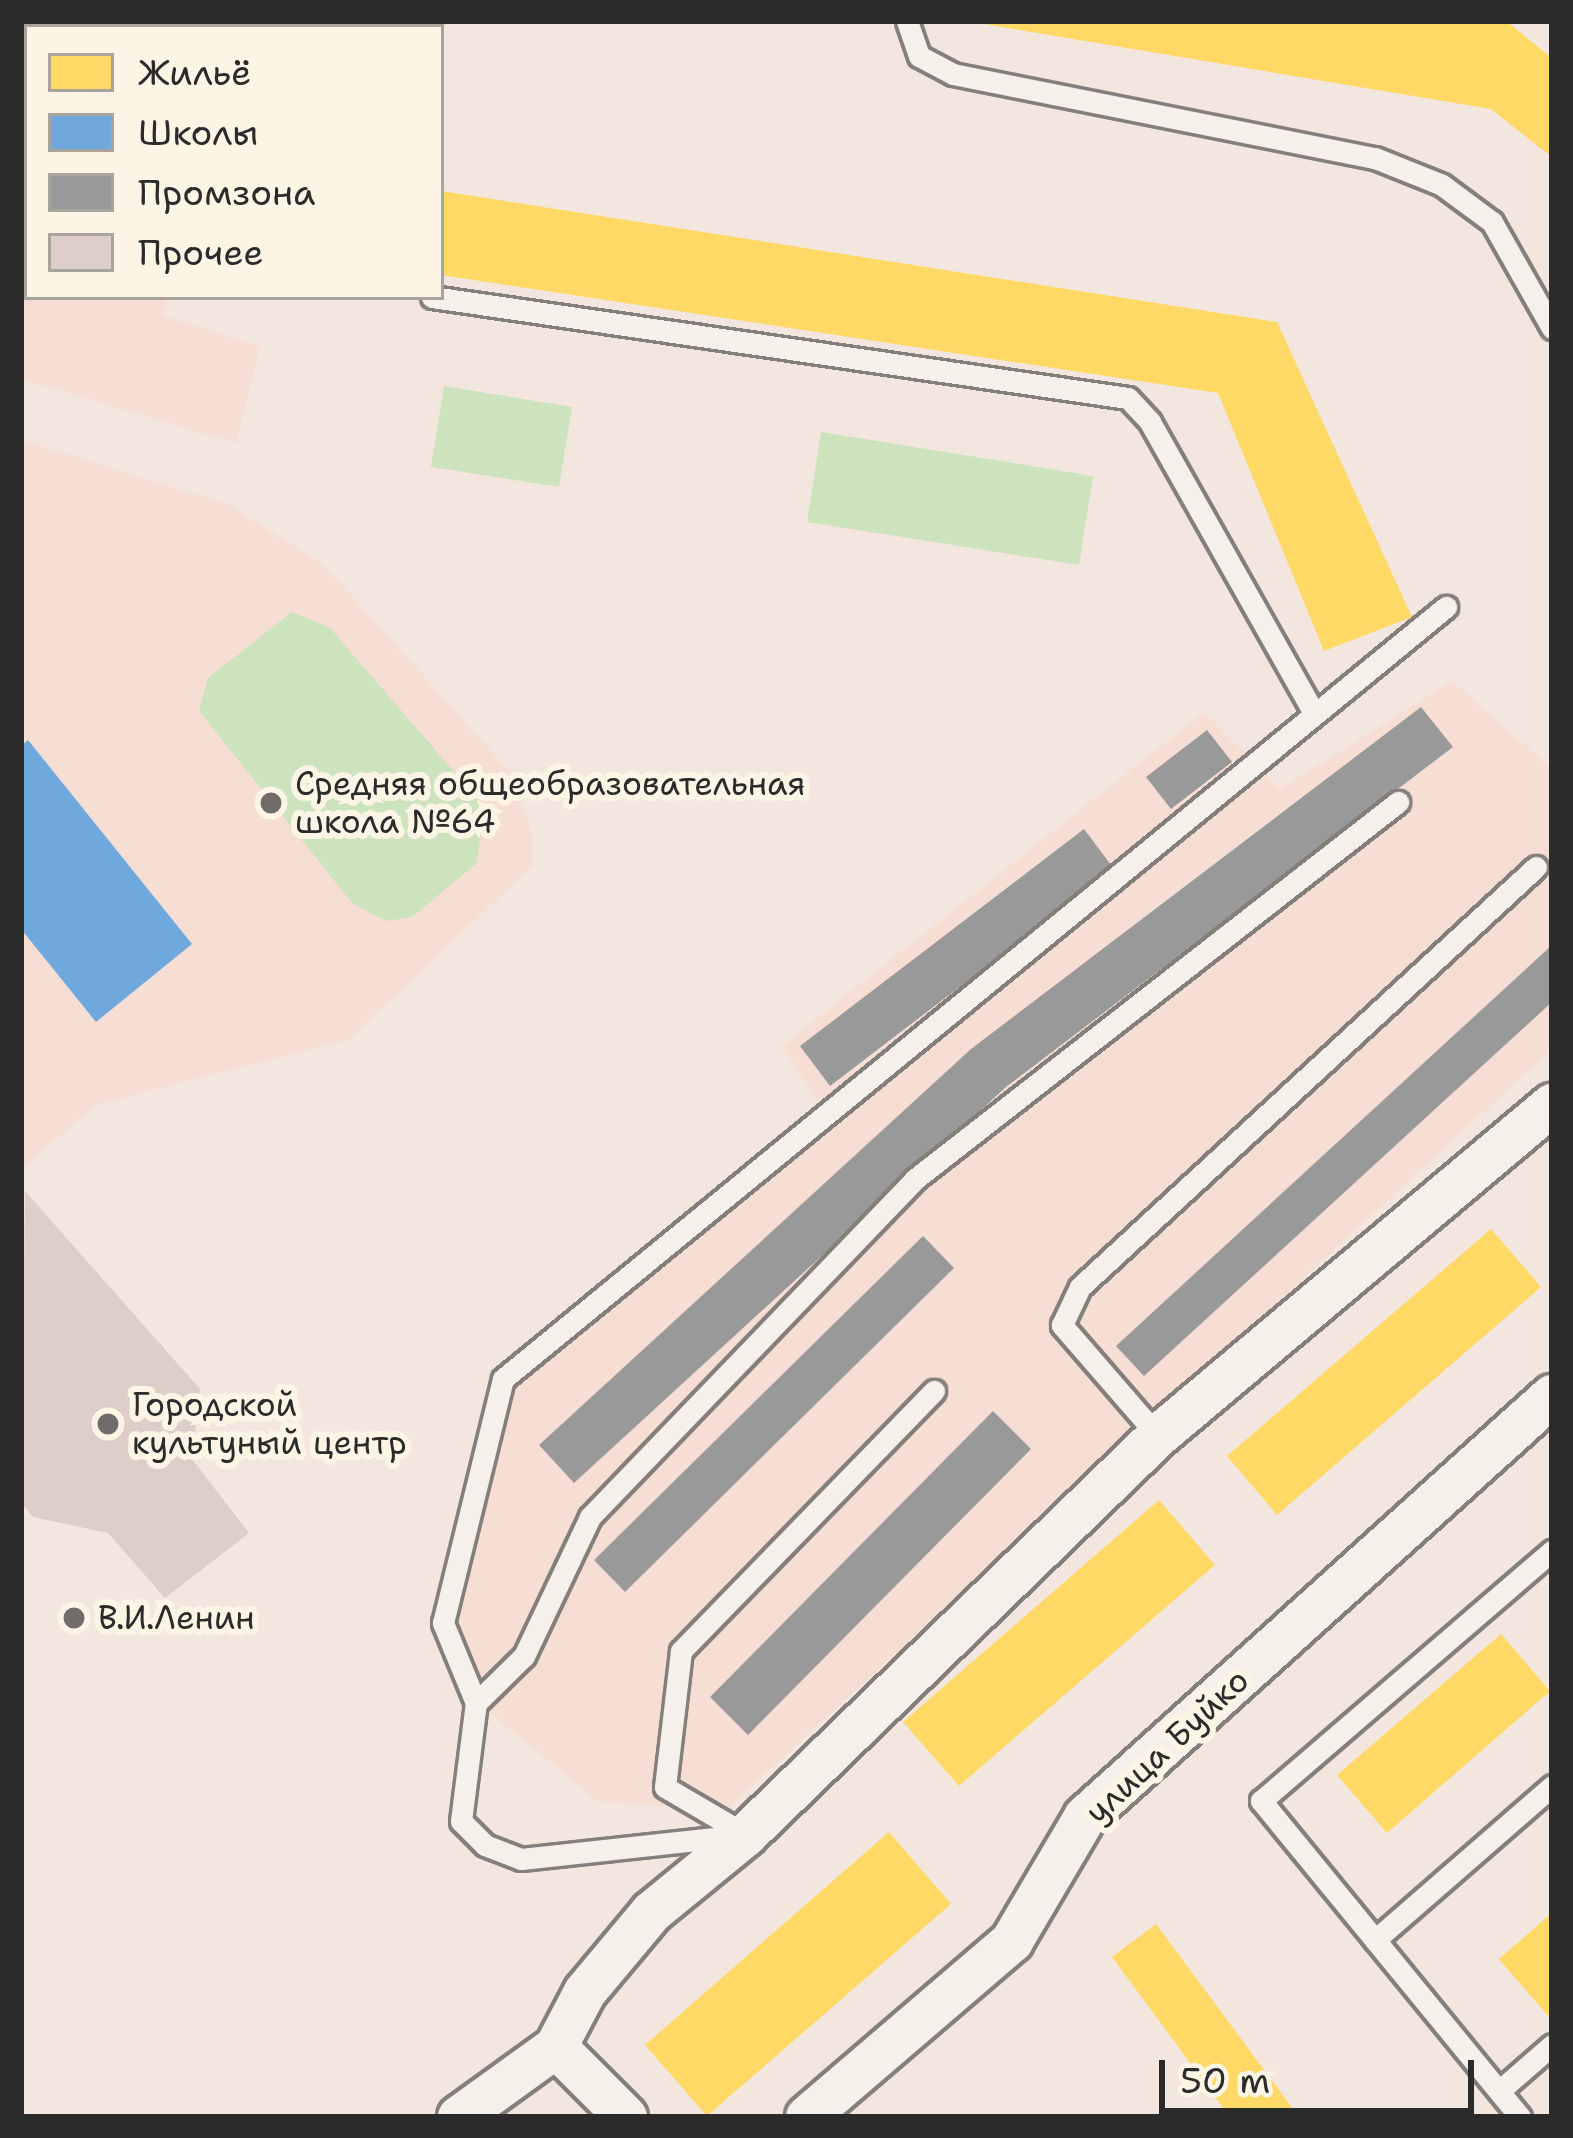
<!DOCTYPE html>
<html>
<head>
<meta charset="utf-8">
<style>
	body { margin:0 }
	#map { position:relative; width:1573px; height:2138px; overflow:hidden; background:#f2e6de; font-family:"Shantell Sans",sans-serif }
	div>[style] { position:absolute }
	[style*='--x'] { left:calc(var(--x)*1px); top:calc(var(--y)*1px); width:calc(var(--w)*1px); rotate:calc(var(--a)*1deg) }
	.built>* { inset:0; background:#f6ded4 }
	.green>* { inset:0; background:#cce3be }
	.homes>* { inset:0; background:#ffd966 }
	.schools>* { inset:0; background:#6fa8dc }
	.industry>* { inset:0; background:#999 }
	.building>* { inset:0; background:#decec9 }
	.roads { filter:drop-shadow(3px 0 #857f7c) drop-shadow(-3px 0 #857f7c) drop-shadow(0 3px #857f7c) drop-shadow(0 -3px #857f7c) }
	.lane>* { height:21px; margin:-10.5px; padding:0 10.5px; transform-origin:10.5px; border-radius:10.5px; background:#f5f0ea }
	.street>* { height:42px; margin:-21px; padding:0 21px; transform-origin:21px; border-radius:21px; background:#f5f0ea }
	.secondary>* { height:60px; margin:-30px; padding:0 30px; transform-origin:30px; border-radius:30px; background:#f5f0ea }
	.dots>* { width:33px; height:33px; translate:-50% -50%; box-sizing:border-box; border:6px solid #fcf5e5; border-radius:50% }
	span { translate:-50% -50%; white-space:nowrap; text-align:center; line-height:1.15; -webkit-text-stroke:12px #fcf5e5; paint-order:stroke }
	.poi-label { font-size:33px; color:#2b2b2b }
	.left { translate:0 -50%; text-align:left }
	.street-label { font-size:33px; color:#2b2b2b }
	.frame { position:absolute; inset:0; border:24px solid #2b2b2b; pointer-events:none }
	.legend { position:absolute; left:24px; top:24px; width:420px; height:276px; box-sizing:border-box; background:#fcf5e5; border:3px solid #a8a49b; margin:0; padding:15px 21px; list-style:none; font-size:36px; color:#2b2b2b }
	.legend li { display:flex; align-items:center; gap:24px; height:60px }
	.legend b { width:60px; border:3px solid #a8a49b }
	.scale { position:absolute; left:1159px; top:2060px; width:315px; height:54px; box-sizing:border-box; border:6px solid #2b2b2b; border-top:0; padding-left:15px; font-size:36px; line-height:42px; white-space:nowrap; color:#2b2b2b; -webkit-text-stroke:9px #fcf5e5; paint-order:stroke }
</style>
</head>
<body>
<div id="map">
	<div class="built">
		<div style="clip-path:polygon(21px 231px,27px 297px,167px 297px,163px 316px,260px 346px,236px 443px,21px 379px)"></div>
		<div style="clip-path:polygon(21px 440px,230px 505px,325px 566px,510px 772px,532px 833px,532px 866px,349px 1040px,97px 1104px,21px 1169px)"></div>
		<div style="clip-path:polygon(1452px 681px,1552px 769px,1552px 1049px,728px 1808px,599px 1802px,448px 1679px,496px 1374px,826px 1115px,782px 1046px,1204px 712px,1280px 789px)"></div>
	</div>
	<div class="green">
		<div style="clip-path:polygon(444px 386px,572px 407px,559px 487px,431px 467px)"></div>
		<div style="clip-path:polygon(821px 432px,1093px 476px,1079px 565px,807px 522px)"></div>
		<div style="clip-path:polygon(292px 612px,330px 628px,476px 797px,484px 819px,476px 864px,412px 917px,386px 921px,352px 903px,199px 711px,208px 678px)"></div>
	</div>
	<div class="homes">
		<div style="clip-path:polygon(965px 21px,1506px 21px,1552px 58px,1552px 171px,1549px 155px,1491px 109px)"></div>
		<div style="clip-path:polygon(441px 191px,1277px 322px,1412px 617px,1324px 651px,1218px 393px,441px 275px)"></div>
		<div style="clip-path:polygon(1491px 1229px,1541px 1287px,1277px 1515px,1227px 1456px)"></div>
		<div style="clip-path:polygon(1159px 1500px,1215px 1565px,959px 1786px,903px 1722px)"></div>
		<div style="clip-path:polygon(1501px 1634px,1550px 1691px,1387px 1833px,1337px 1775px)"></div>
		<div style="clip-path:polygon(889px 1832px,951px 1904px,707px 2116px,645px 2045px)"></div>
		<div style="clip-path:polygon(1552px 1913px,1552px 2012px,1548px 2016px,1499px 1959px)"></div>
		<div style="clip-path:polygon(1156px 1924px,1299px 2117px,1230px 2117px,1112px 1957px)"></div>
	</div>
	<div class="schools">
		<div style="clip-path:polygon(28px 740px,192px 944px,96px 1022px,21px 929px,21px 746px)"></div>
	</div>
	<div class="industry">
		<div style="clip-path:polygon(1421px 707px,1453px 747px,1006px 1087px,574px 1483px,539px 1445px,971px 1049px)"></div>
		<div style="clip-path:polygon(1207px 730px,1232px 762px,1171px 809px,1146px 777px)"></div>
		<div style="clip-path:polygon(1084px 829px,1114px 869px,830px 1086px,800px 1046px)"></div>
		<div style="clip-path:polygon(1552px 945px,1552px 1002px,1144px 1376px,1116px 1346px)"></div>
		<div style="clip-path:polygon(923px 1236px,954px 1268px,625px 1592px,594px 1560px)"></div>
		<div style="clip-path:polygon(993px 1411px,1031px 1449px,748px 1735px,710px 1697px)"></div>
	</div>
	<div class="building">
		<div style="clip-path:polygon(25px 1191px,200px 1389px,192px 1459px,249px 1533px,165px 1598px,108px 1533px,33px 1517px,21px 1503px)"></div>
	</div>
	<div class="roads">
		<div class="lane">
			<div style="--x:907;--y:21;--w:37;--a:71"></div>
			<div style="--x:919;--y:56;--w:38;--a:28"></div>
			<div style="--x:953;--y:74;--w:430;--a:11.3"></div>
			<div style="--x:1375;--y:158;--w:72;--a:21.9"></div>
			<div style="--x:1442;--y:185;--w:62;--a:36.5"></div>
			<div style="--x:1492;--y:222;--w:122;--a:60.5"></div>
			<div style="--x:432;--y:297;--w:703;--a:8.26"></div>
			<div style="--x:1128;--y:398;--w:33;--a:47"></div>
			<div style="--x:1150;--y:422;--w:330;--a:60.6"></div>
			<div style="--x:1158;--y:1436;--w:147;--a:-130.9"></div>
			<div style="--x:1062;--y:1325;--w:42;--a:-64.7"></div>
			<div style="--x:1080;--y:1287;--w:620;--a:-42.65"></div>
			<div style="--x:476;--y:1703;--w:87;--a:-112.4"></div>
			<div style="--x:443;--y:1623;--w:251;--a:-76.2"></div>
			<div style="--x:503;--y:1379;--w:1219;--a:-39.31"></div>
			<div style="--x:745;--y:1834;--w:93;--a:-149.6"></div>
			<div style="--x:665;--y:1787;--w:137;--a:-83.3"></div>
			<div style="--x:681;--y:1651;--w:363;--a:-45.8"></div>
			<div style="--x:733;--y:1836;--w:213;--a:173.8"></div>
			<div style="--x:521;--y:1859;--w:39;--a:-159"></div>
			<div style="--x:485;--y:1845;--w:34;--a:-135"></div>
			<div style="--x:461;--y:1821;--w:119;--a:-82.8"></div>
			<div style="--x:476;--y:1703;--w:67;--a:-44.4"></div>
			<div style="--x:524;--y:1656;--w:154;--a:-64.6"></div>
			<div style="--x:590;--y:1517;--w:469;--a:-46.1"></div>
			<div style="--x:915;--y:1179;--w:613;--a:-37.97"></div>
			<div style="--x:1375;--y:1940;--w:235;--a:-41"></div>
			<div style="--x:1499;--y:2091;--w:70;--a:-41"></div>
			<div style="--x:1520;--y:2117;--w:409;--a:-129.3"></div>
			<div style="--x:1261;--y:1801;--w:384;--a:-40.7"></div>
		</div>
		<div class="street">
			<div style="--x:556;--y:2047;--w:99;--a:45"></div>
			<div style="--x:459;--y:2117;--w:120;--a:-35.8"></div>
			<div style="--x:556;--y:2047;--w:62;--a:-62.2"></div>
			<div style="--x:585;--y:1992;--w:104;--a:-50.1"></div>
			<div style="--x:652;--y:1912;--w:122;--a:-39.3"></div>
			<div style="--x:746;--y:1835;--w:574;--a:-44.08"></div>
			<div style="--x:1158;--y:1436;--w:515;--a:-40.03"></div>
			<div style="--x:807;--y:2117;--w:270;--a:-40.6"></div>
			<div style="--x:1012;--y:1941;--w:144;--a:-59.5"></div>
			<div style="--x:1085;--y:1817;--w:629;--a:-42.03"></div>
		</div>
		<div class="secondary">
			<div style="--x:304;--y:27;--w:17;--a:-21"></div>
			<div style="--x:21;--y:126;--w:6;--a:-18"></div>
		</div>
	</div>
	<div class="dots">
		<div style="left:271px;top:803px;background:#716c6a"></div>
		<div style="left:108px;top:1424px;background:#716c6a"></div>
		<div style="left:74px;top:1618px;background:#716c6a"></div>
	</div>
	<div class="poi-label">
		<span class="left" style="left:295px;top:803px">Средняя общеобразовательная<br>школа №64</span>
		<span class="left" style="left:132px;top:1424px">Городской<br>культуный центр</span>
		<span class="left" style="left:98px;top:1618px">В.И.Ленин</span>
	</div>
	<div class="street-label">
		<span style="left:1167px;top:1746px;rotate:-43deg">улица Буйко</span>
	</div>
	<div class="frame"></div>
	<ul class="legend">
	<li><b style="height:33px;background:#ffd966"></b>Жильё</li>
	<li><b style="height:33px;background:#6fa8dc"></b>Школы</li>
	<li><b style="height:33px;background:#999"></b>Промзона</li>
	<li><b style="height:33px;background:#decec9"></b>Прочее</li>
	</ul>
	<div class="scale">50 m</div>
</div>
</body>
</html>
